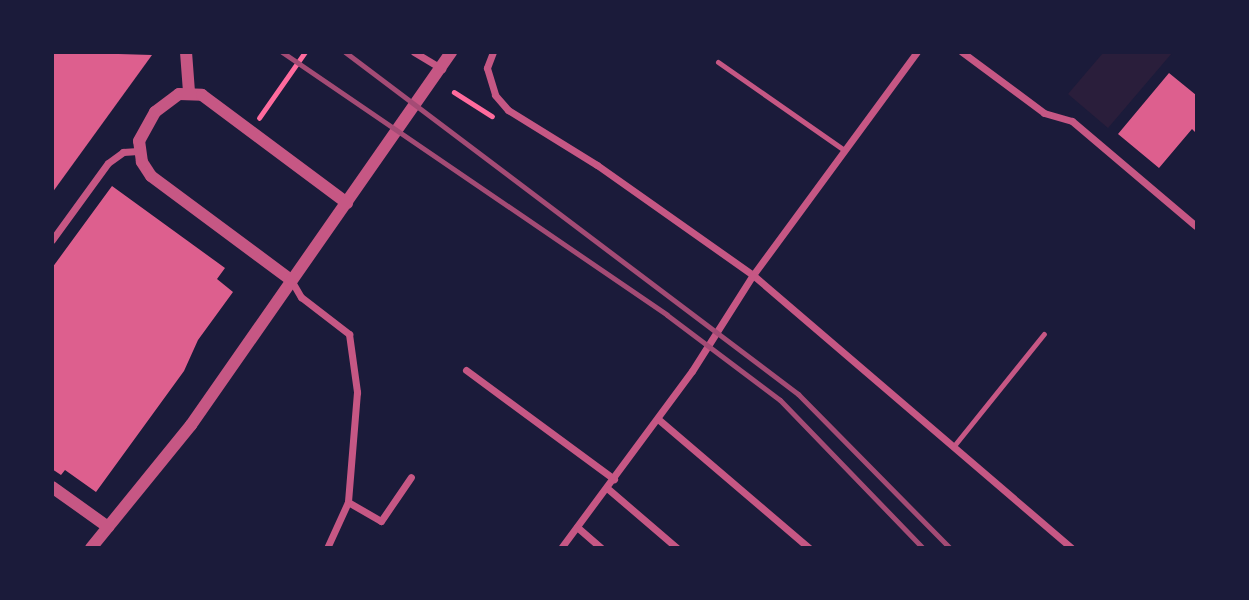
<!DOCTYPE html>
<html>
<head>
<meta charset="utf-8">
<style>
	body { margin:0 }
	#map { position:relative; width:1249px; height:600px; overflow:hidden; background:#1b1b3a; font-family:Overpass,sans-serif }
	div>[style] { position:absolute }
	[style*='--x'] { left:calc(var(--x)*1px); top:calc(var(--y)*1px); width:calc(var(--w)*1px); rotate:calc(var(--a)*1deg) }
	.green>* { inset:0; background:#2a1e3b }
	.building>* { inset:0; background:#dd5f8e }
	.path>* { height:4.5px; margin:-2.25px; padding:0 2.25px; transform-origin:2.25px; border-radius:2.25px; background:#ff6b9d }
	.service>* { height:5px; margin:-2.5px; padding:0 2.5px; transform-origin:2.5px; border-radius:2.5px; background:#c65784 }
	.minor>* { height:7px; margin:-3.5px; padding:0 3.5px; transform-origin:3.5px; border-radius:3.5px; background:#c65784 }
	.tertiary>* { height:12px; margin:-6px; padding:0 6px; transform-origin:6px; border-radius:6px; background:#c65784 }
	.rail>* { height:5px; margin:-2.5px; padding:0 2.5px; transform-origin:2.5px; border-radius:2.5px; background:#a44b75 }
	span { translate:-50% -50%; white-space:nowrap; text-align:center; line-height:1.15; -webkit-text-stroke:5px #1b1b3a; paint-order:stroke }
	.frame { position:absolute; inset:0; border:54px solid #1b1b3a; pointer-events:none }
</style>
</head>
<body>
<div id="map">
	<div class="green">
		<div style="clip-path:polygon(1103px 53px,1172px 53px,1108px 128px,1068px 94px)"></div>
	</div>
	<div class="building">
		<div style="clip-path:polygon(52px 52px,152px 55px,52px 193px)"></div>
		<div style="clip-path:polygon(1169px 73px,1196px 95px,1196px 133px,1192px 129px,1159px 168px,1118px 134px)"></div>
		<div style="clip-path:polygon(112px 186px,225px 268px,217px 279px,233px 292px,198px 340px,184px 371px,96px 492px,65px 470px,61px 475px,52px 469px,52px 268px)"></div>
	</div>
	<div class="path">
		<div style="--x:454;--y:92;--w:45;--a:32.3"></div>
		<div style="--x:259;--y:118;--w:80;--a:-55.1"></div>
	</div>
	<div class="service">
		<div style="--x:718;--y:62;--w:154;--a:34.9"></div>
		<div style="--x:953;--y:447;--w:145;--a:-51.2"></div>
	</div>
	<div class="minor">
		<div style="--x:414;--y:52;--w:33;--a:31"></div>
		<div style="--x:493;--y:52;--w:17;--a:111"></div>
		<div style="--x:487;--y:68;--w:28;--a:73"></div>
		<div style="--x:495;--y:95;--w:20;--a:49"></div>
		<div style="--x:508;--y:110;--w:105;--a:31.7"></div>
		<div style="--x:597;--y:165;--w:191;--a:35.2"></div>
		<div style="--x:753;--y:275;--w:419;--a:40.6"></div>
		<div style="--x:962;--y:52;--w:102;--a:36.6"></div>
		<div style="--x:1044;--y:113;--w:29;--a:16"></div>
		<div style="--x:1072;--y:121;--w:162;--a:40.3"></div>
		<div style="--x:52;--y:240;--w:95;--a:-54"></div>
		<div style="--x:108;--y:163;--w:19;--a:-36"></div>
		<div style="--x:123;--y:152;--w:15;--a:-4"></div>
		<div style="--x:291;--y:280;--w:20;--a:60"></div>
		<div style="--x:301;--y:297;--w:61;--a:37.6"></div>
		<div style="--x:349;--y:334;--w:59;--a:82.1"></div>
		<div style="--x:357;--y:392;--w:110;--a:94.7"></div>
		<div style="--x:348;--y:502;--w:51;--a:114.5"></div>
		<div style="--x:466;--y:370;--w:184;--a:36.4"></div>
		<div style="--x:658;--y:419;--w:199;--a:40.5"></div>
		<div style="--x:607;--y:488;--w:92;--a:40.6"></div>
		<div style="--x:348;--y:502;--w:38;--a:30"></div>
		<div style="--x:381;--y:521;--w:53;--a:-55.7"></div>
		<div style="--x:577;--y:527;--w:32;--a:41"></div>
		<div style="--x:561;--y:548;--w:220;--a:-53.5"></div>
		<div style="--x:692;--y:371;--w:114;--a:-57.6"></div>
		<div style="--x:753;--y:275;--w:277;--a:-53.7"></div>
	</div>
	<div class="tertiary">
		<div style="--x:186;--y:52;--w:40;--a:85.7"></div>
		<div style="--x:291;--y:280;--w:174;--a:-143.4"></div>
		<div style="--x:151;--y:176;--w:17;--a:-123"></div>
		<div style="--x:142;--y:162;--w:21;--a:-98"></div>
		<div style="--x:139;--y:141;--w:33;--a:-61"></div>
		<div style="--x:155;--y:112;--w:30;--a:-37"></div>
		<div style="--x:179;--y:94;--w:23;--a:2"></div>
		<div style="--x:202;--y:95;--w:181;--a:36.7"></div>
		<div style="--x:52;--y:487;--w:69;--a:35.5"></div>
		<div style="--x:91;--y:548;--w:159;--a:-50.9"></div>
		<div style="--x:191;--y:425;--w:455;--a:-55.1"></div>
	</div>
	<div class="rail">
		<div style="--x:282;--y:52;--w:466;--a:34.3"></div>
		<div style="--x:667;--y:315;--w:141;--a:37"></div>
		<div style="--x:780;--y:400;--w:206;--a:46"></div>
		<div style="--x:345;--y:52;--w:568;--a:37.05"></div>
		<div style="--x:798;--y:394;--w:216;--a:45.4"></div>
	</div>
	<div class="frame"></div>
</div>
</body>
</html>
